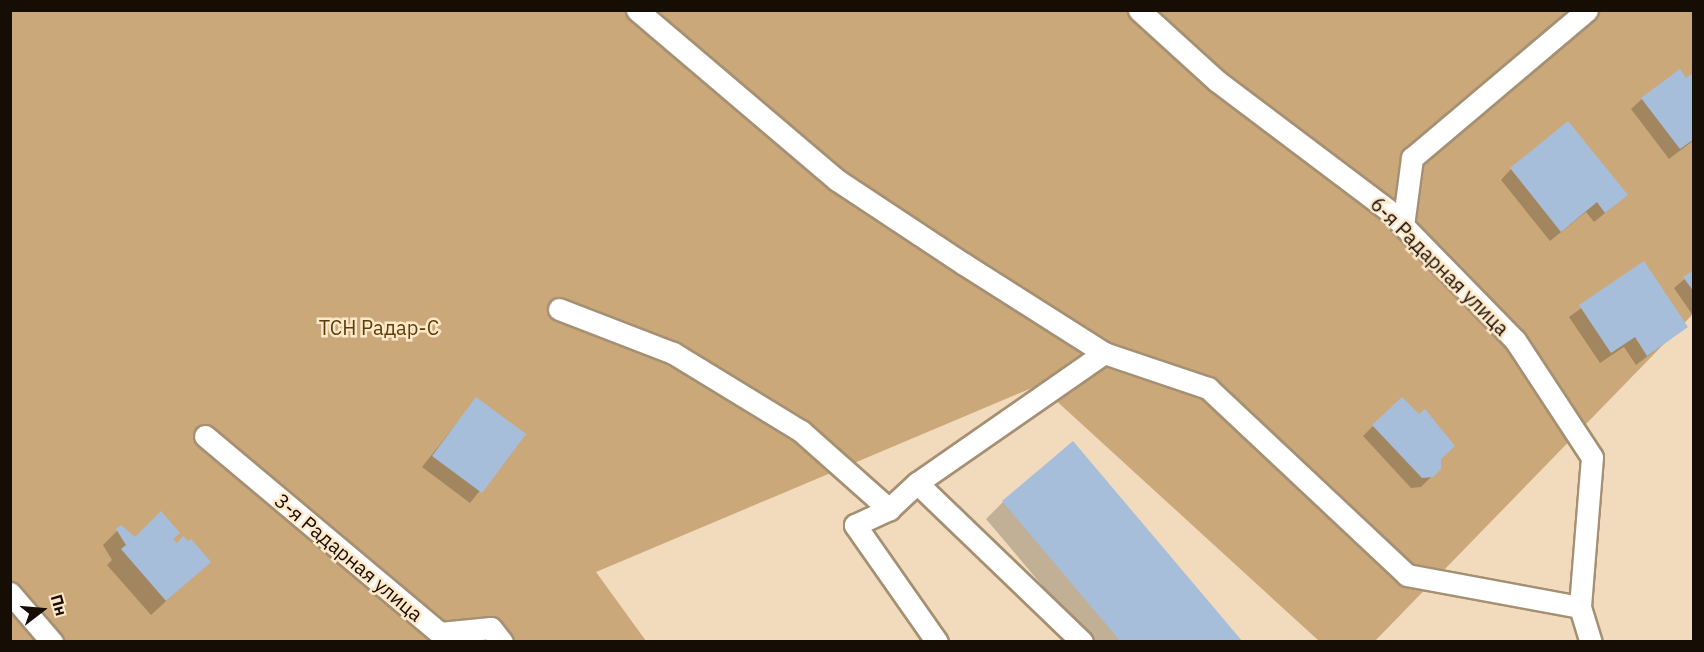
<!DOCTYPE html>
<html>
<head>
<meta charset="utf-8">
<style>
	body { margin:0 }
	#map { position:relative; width:1704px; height:652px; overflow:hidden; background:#f2dbbc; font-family:"IBM Plex Sans",sans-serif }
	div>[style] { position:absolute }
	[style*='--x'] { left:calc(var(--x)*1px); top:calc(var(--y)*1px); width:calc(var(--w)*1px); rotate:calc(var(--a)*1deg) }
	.green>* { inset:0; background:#cba879 }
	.shadow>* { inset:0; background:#0003 }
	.building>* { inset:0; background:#a7bedb }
	.roads { filter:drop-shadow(2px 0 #a59073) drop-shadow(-2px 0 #a59073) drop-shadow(0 2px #a59073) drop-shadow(0 -2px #a59073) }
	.service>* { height:21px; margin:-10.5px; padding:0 10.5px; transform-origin:10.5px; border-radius:10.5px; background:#fff }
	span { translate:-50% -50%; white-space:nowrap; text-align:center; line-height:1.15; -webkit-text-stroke:5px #ffe8c9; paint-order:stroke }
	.street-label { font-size:20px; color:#160e04 }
	.park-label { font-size:20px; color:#5d3e0a }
	.frame { position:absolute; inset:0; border:12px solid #160e04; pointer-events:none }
	.north { position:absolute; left:12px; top:580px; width:60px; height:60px; -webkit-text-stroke:4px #ffe8c9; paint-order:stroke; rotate:74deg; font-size:16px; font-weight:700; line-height:24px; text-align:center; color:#160e04 }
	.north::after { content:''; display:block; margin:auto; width:21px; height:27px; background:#160e04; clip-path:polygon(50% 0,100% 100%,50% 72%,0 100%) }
</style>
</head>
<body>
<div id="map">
	<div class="green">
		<div style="clip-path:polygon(10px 11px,1693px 11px,1693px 314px,1375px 641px,1319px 641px,1039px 385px,596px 572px,646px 641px,11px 641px)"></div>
	</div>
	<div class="shadow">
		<div style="clip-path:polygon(1694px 74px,1694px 140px,1669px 159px,1631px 109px,1642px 99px)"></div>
		<div style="clip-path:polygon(1511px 169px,1615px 205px,1594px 222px,1586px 212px,1550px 241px,1501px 180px)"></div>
		<div style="clip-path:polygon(1644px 263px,1686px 327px,1636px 365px,1624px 347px,1600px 363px,1569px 317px)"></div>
		<div style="clip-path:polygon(1694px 271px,1694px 317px,1674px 288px)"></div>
		<div style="clip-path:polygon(476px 399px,524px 435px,470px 503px,422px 467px)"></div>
		<div style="clip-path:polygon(1373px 426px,1440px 459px,1440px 468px,1421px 487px,1411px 488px,1363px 436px)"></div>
		<div style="clip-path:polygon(1003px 502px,1241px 642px,1090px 642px,986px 519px)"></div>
		<div style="clip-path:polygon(121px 527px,135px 539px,172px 540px,209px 562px,151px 615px,107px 565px,112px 560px,103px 545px)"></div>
	</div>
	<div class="building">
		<div style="clip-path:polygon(1680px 69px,1686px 78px,1694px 72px,1694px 139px,1680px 149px,1641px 98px)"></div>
		<div style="clip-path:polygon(1568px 121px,1628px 195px,1605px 213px,1597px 202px,1561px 232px,1510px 168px)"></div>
		<div style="clip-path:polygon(1644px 261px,1688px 327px,1647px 356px,1635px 337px,1611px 353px,1579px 305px)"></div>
		<div style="clip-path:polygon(1694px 270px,1694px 292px,1683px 277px)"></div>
		<div style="clip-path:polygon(476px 397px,526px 434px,482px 493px,432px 456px)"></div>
		<div style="clip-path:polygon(1402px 397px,1419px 414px,1425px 409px,1455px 446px,1441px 459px,1441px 469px,1433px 477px,1422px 478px,1372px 425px)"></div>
		<div style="clip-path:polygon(1073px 441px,1243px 642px,1121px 642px,1002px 501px)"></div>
		<div style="clip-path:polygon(161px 511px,180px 533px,173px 539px,177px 543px,183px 536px,188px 541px,191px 539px,211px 562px,166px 601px,121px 549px,126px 545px,116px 529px,121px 525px,135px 537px)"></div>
	</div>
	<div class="roads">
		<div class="service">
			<div style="--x:637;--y:10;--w:262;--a:40.4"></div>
			<div style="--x:837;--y:180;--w:152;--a:33.5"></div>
			<div style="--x:964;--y:264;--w:166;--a:32.4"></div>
			<div style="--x:1104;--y:353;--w:110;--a:18.6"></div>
			<div style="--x:1208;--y:388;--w:273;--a:43.2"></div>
			<div style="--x:1407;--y:575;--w:176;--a:10.5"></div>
			<div style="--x:1139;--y:10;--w:105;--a:42.3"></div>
			<div style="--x:1217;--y:81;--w:214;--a:37"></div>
			<div style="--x:1388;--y:210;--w:182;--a:45.7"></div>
			<div style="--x:1515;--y:340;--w:140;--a:56.7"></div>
			<div style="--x:1592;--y:457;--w:150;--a:94.6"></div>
			<div style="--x:1580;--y:607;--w:37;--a:73"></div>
			<div style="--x:1403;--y:226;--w:69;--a:-82.5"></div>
			<div style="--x:1412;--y:158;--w:229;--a:-40.2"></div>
			<div style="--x:559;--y:309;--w:122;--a:21.1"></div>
			<div style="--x:673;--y:353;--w:150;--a:31.4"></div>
			<div style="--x:801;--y:431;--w:118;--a:41.6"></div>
			<div style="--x:205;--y:436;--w:307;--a:40"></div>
			<div style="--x:440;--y:633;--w:51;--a:-5.6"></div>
			<div style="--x:491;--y:628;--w:18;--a:52"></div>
			<div style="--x:917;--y:483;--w:229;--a:43.9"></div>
			<div style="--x:10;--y:593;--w:65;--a:49.4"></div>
			<div style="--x:937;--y:642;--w:143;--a:-125"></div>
			<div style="--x:855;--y:525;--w:38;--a:-25"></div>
			<div style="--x:889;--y:509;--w:38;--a:-43"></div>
			<div style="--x:917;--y:483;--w:228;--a:-34.8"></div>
		</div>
	</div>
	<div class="street-label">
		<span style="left:1440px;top:266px;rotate:45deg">6-я Радарная улица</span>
		<span style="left:349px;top:557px;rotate:40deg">3-я Радарная улица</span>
	</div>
	<div class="park-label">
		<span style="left:379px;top:327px">ТСН Радар-С</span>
	</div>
	<div class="frame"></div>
	<div class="north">Пн</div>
</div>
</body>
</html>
